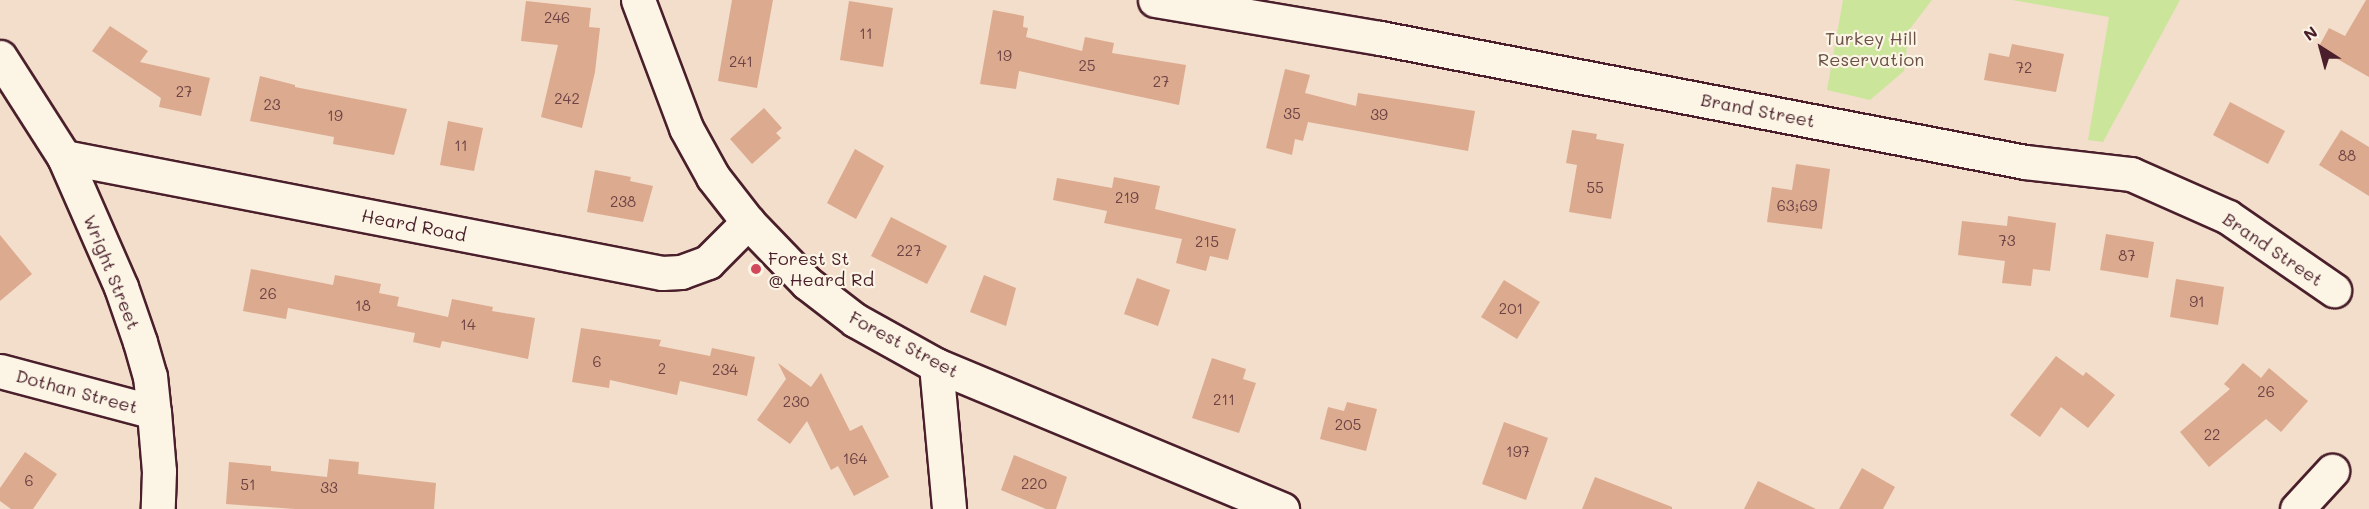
<!DOCTYPE html>
<html>
<head>
<meta charset="utf-8">
<style>
	body { margin:0 }
	#map { position:relative; width:2369px; height:509px; overflow:hidden; background:#f2decb; font-family:Mali,sans-serif }
	div>[style] { position:absolute }
	[style*='--x'] { left:calc(var(--x)*1px); top:calc(var(--y)*1px); width:calc(var(--w)*1px); rotate:calc(var(--a)*1deg) }
	.green>* { inset:0; background:#cbe59b }
	.building>* { inset:0; background:#dcaa8f }
	.roads { filter:drop-shadow(2px 0 #4a1f2b) drop-shadow(-2px 0 #4a1f2b) drop-shadow(0 2px #4a1f2b) drop-shadow(0 -2px #4a1f2b) }
	.minor>* { height:33px; margin:-16.5px; padding:0 16.5px; transform-origin:16.5px; border-radius:16.5px; background:#fcf5e5 }
	.secondary>* { height:33px; margin:-16.5px; padding:0 16.5px; transform-origin:16.5px; border-radius:16.5px; background:#fcf5e5 }
	.dots>* { width:16px; height:16px; translate:-50% -50%; box-sizing:border-box; border:3px solid #fcf5e5; border-radius:50% }
	span { translate:-50% -50%; white-space:nowrap; text-align:center; line-height:1.15; -webkit-text-stroke:4.5px #fcf5e5; paint-order:stroke }
	.number-label { font-size:15px; color:#6e4244 }
	.number-label span { -webkit-text-stroke-width:0 }
	.park-label { font-size:18px; color:#6a5047 }
	.street-label { font-size:18px; color:#4a1f2b }
	.poi-label { font-size:18px; color:#4a1f2b }
	.left { translate:0 -50%; text-align:left }
	.north { position:absolute; left:2291px; top:18px; width:60px; height:60px; -webkit-text-stroke:4px #fcf5e5; paint-order:stroke; rotate:324deg; font-size:16px; font-weight:700; line-height:24px; text-align:center; color:#4a1f2b }
	.north::after { content:''; display:block; margin:auto; width:21px; height:27px; background:#4a1f2b; clip-path:polygon(50% 0,100% 100%,50% 72%,0 100%) }
</style>
</head>
<body>
<div id="map">
	<div class="green">
		<div style="clip-path:polygon(1843px 0,1932px 0,1909px 30px,1904px 71px,1870px 100px,1827px 90px)"></div>
		<div style="clip-path:polygon(2012px 0,2180px 0,2103px 142px,2088px 140px,2109px 17px)"></div>
	</div>
	<div class="building">
		<div style="clip-path:polygon(732px 0,773px 0,757px 88px,718px 81px)"></div>
		<div style="clip-path:polygon(2366px 0,2369px 0,2369px 77px,2318px 48px,2329px 28px,2345px 36px)"></div>
		<div style="clip-path:polygon(526px 1px,591px 8px,589px 27px,600px 28px,595px 72px,582px 128px,541px 117px,558px 45px,521px 41px)"></div>
		<div style="clip-path:polygon(849px 1px,893px 8px,883px 67px,840px 60px)"></div>
		<div style="clip-path:polygon(993px 10px,1024px 16px,1023px 27px,1028px 28px,1026px 37px,1082px 51px,1085px 37px,1114px 43px,1112px 53px,1186px 65px,1179px 105px,1019px 71px,1016px 89px,980px 84px)"></div>
		<div style="clip-path:polygon(110px 26px,148px 51px,140px 62px,210px 78px,201px 116px,159px 107px,161px 98px,92px 51px)"></div>
		<div style="clip-path:polygon(2012px 44px,2064px 54px,2056px 92px,1984px 80px,1989px 53px,2009px 57px)"></div>
		<div style="clip-path:polygon(1285px 69px,1310px 75px,1305px 93px,1356px 106px,1358px 93px,1475px 111px,1468px 151px,1308px 122px,1303px 141px,1295px 139px,1292px 155px,1266px 148px)"></div>
		<div style="clip-path:polygon(260px 76px,295px 85px,295px 87px,407px 109px,394px 155px,333px 144px,334px 137px,250px 121px)"></div>
		<div style="clip-path:polygon(2230px 102px,2285px 131px,2268px 164px,2213px 135px)"></div>
		<div style="clip-path:polygon(764px 108px,782px 128px,776px 133px,781px 138px,752px 164px,730px 139px)"></div>
		<div style="clip-path:polygon(448px 121px,483px 128px,474px 171px,440px 165px)"></div>
		<div style="clip-path:polygon(1572px 130px,1597px 134px,1596px 139px,1624px 144px,1611px 219px,1569px 212px,1577px 165px,1566px 163px)"></div>
		<div style="clip-path:polygon(2341px 130px,2369px 147px,2369px 196px,2319px 165px)"></div>
		<div style="clip-path:polygon(855px 149px,884px 166px,856px 219px,827px 203px)"></div>
		<div style="clip-path:polygon(1796px 164px,1830px 169px,1822px 229px,1767px 222px,1772px 187px,1792px 190px)"></div>
		<div style="clip-path:polygon(595px 170px,631px 177px,630px 181px,653px 186px,643px 222px,587px 212px)"></div>
		<div style="clip-path:polygon(1114px 177px,1160px 186px,1155px 209px,1236px 229px,1228px 260px,1210px 256px,1206px 271px,1176px 263px,1182px 239px,1104px 223px,1107px 211px,1053px 200px,1057px 178px,1112px 188px)"></div>
		<div style="clip-path:polygon(2008px 216px,2056px 223px,2050px 271px,2033px 269px,2031px 286px,2002px 283px,2005px 261px,1958px 255px,1962px 221px,2007px 226px)"></div>
		<div style="clip-path:polygon(891px 217px,947px 246px,927px 284px,871px 256px)"></div>
		<div style="clip-path:polygon(2106px 234px,2154px 242px,2148px 278px,2100px 270px)"></div>
		<div style="clip-path:polygon(0 235px,32px 274px,0 301px)"></div>
		<div style="clip-path:polygon(251px 269px,333px 285px,335px 275px,381px 284px,379px 293px,399px 297px,397px 306px,448px 317px,452px 299px,493px 307px,492px 311px,535px 318px,528px 359px,442px 341px,440px 348px,413px 342px,415px 333px,288px 308px,286px 319px,243px 311px)"></div>
		<div style="clip-path:polygon(984px 275px,1016px 288px,1006px 326px,970px 312px)"></div>
		<div style="clip-path:polygon(1137px 278px,1170px 290px,1158px 326px,1124px 314px)"></div>
		<div style="clip-path:polygon(2176px 279px,2224px 287px,2218px 325px,2170px 317px)"></div>
		<div style="clip-path:polygon(1504px 280px,1540px 302px,1517px 339px,1481px 317px)"></div>
		<div style="clip-path:polygon(581px 328px,661px 340px,659px 346px,710px 356px,712px 348px,755px 357px,747px 396px,680px 381px,677px 395px,610px 380px,609px 388px,572px 382px)"></div>
		<div style="clip-path:polygon(2056px 356px,2083px 376px,2086px 372px,2115px 395px,2088px 428px,2061px 407px,2040px 437px,2010px 415px)"></div>
		<div style="clip-path:polygon(1212px 358px,1246px 369px,1243px 379px,1256px 383px,1239px 433px,1192px 418px)"></div>
		<div style="clip-path:polygon(778px 363px,811px 387px,821px 373px,850px 431px,862px 425px,889px 477px,854px 496px,838px 466px,831px 470px,807px 421px,790px 444px,757px 420px,786px 379px)"></div>
		<div style="clip-path:polygon(2243px 363px,2261px 378px,2269px 368px,2308px 401px,2281px 432px,2266px 419px,2209px 467px,2180px 432px,2230px 389px,2224px 384px)"></div>
		<div style="clip-path:polygon(1347px 402px,1377px 409px,1366px 451px,1320px 439px,1328px 407px,1344px 411px)"></div>
		<div style="clip-path:polygon(1504px 422px,1548px 438px,1526px 500px,1482px 484px)"></div>
		<div style="clip-path:polygon(25px 452px,57px 474px,33px 509px,11px 509px,0 501px,0 488px)"></div>
		<div style="clip-path:polygon(1014px 455px,1067px 477px,1056px 509px,1046px 509px,1001px 490px)"></div>
		<div style="clip-path:polygon(329px 459px,359px 462px,358px 474px,436px 483px,434px 509px,295px 509px,226px 504px,229px 462px,271px 466px,271px 471px,327px 477px)"></div>
		<div style="clip-path:polygon(1862px 468px,1895px 487px,1883px 509px,1839px 509px)"></div>
		<div style="clip-path:polygon(1595px 477px,1672px 507px,1672px 509px,1582px 509px)"></div>
		<div style="clip-path:polygon(1758px 481px,1816px 509px,1744px 509px)"></div>
	</div>
	<div class="roads">
		<div class="minor">
			<div style="--x:1155;--y:0;--w:228;--a:9.6"></div>
			<div style="--x:1380;--y:38;--w:657;--a:10.88"></div>
			<div style="--x:2025;--y:162;--w:107;--a:6.5"></div>
			<div style="--x:2131;--y:174;--w:106;--a:23.9"></div>
			<div style="--x:2228;--y:217;--w:129;--a:34.6"></div>
			<div style="--x:0;--y:57;--w:119;--a:57.4"></div>
			<div style="--x:64;--y:157;--w:142;--a:66.3"></div>
			<div style="--x:121;--y:287;--w:58;--a:70.9"></div>
			<div style="--x:140;--y:342;--w:35;--a:74"></div>
			<div style="--x:150;--y:376;--w:36;--a:84"></div>
			<div style="--x:154;--y:412;--w:59;--a:85.2"></div>
			<div style="--x:159;--y:471;--w:38;--a:92"></div>
			<div style="--x:64;--y:157;--w:609;--a:10.98"></div>
			<div style="--x:662;--y:273;--w:19;--a:-3"></div>
			<div style="--x:681;--y:272;--w:29;--a:-20"></div>
			<div style="--x:708;--y:262;--w:57;--a:-45"></div>
			<div style="--x:0;--y:371;--w:159;--a:14.9"></div>
			<div style="--x:2297;--y:509;--w:52;--a:-47.4"></div>
		</div>
		<div class="secondary">
			<div style="--x:638;--y:0;--w:137;--a:69.4"></div>
			<div style="--x:686;--y:128;--w:56;--a:61.1"></div>
			<div style="--x:713;--y:177;--w:57;--a:52.1"></div>
			<div style="--x:748;--y:222;--w:85;--a:46"></div>
			<div style="--x:807;--y:283;--w:61;--a:37.6"></div>
			<div style="--x:855;--y:320;--w:93;--a:29.1"></div>
			<div style="--x:936;--y:365;--w:375;--a:22.6"></div>
			<div style="--x:936;--y:365;--w:145;--a:84.8"></div>
		</div>
	</div>
	<div class="dots">
		<div style="left:756px;top:269px;background:#d1495b"></div>
	</div>
	<div class="number-label">
		<span style="left:557px;top:18px">246</span>
		<span style="left:866px;top:34px">11</span>
		<span style="left:1004px;top:56px">19</span>
		<span style="left:741px;top:62px">241</span>
		<span style="left:1087px;top:66px">25</span>
		<span style="left:2024px;top:68px">72</span>
		<span style="left:1161px;top:82px">27</span>
		<span style="left:184px;top:92px">27</span>
		<span style="left:567px;top:99px">242</span>
		<span style="left:272px;top:105px">23</span>
		<span style="left:1292px;top:114px">35</span>
		<span style="left:1379px;top:115px">39</span>
		<span style="left:335px;top:116px">19</span>
		<span style="left:461px;top:146px">11</span>
		<span style="left:2347px;top:156px">88</span>
		<span style="left:1595px;top:188px">55</span>
		<span style="left:1127px;top:198px">219</span>
		<span style="left:623px;top:202px">238</span>
		<span style="left:1797px;top:206px">63;69</span>
		<span style="left:2007px;top:241px">73</span>
		<span style="left:1207px;top:242px">215</span>
		<span style="left:909px;top:251px">227</span>
		<span style="left:2127px;top:256px">87</span>
		<span style="left:268px;top:294px">26</span>
		<span style="left:2197px;top:302px">91</span>
		<span style="left:363px;top:306px">18</span>
		<span style="left:1511px;top:309px">201</span>
		<span style="left:468px;top:325px">14</span>
		<span style="left:597px;top:362px">6</span>
		<span style="left:662px;top:369px">2</span>
		<span style="left:725px;top:370px">234</span>
		<span style="left:2266px;top:392px">26</span>
		<span style="left:1224px;top:400px">211</span>
		<span style="left:796px;top:402px">230</span>
		<span style="left:1348px;top:425px">205</span>
		<span style="left:2212px;top:435px">22</span>
		<span style="left:1518px;top:452px">197</span>
		<span style="left:855px;top:459px">164</span>
		<span style="left:29px;top:481px">6</span>
		<span style="left:1034px;top:484px">220</span>
		<span style="left:248px;top:485px">51</span>
		<span style="left:329px;top:488px">33</span>
	</div>
	<div class="park-label">
		<span style="left:1871px;top:49px">Turkey Hill<br>Reservation</span>
	</div>
	<div class="street-label">
		<span style="left:1758px;top:110px;rotate:11deg">Brand Street</span>
		<span style="left:414px;top:225px;rotate:11deg">Heard Road</span>
		<span style="left:2273px;top:249px;rotate:34deg">Brand Street</span>
		<span style="left:112px;top:272px;rotate:68deg">Wright Street</span>
		<span style="left:904px;top:344px;rotate:28deg">Forest Street</span>
		<span style="left:77px;top:391px;rotate:15deg">Dothan Street</span>
	</div>
	<div class="poi-label">
		<span class="left" style="left:768px;top:269px">Forest St<br>@ Heard Rd</span>
	</div>
	<div class="north">N</div>
</div>
</body>
</html>
